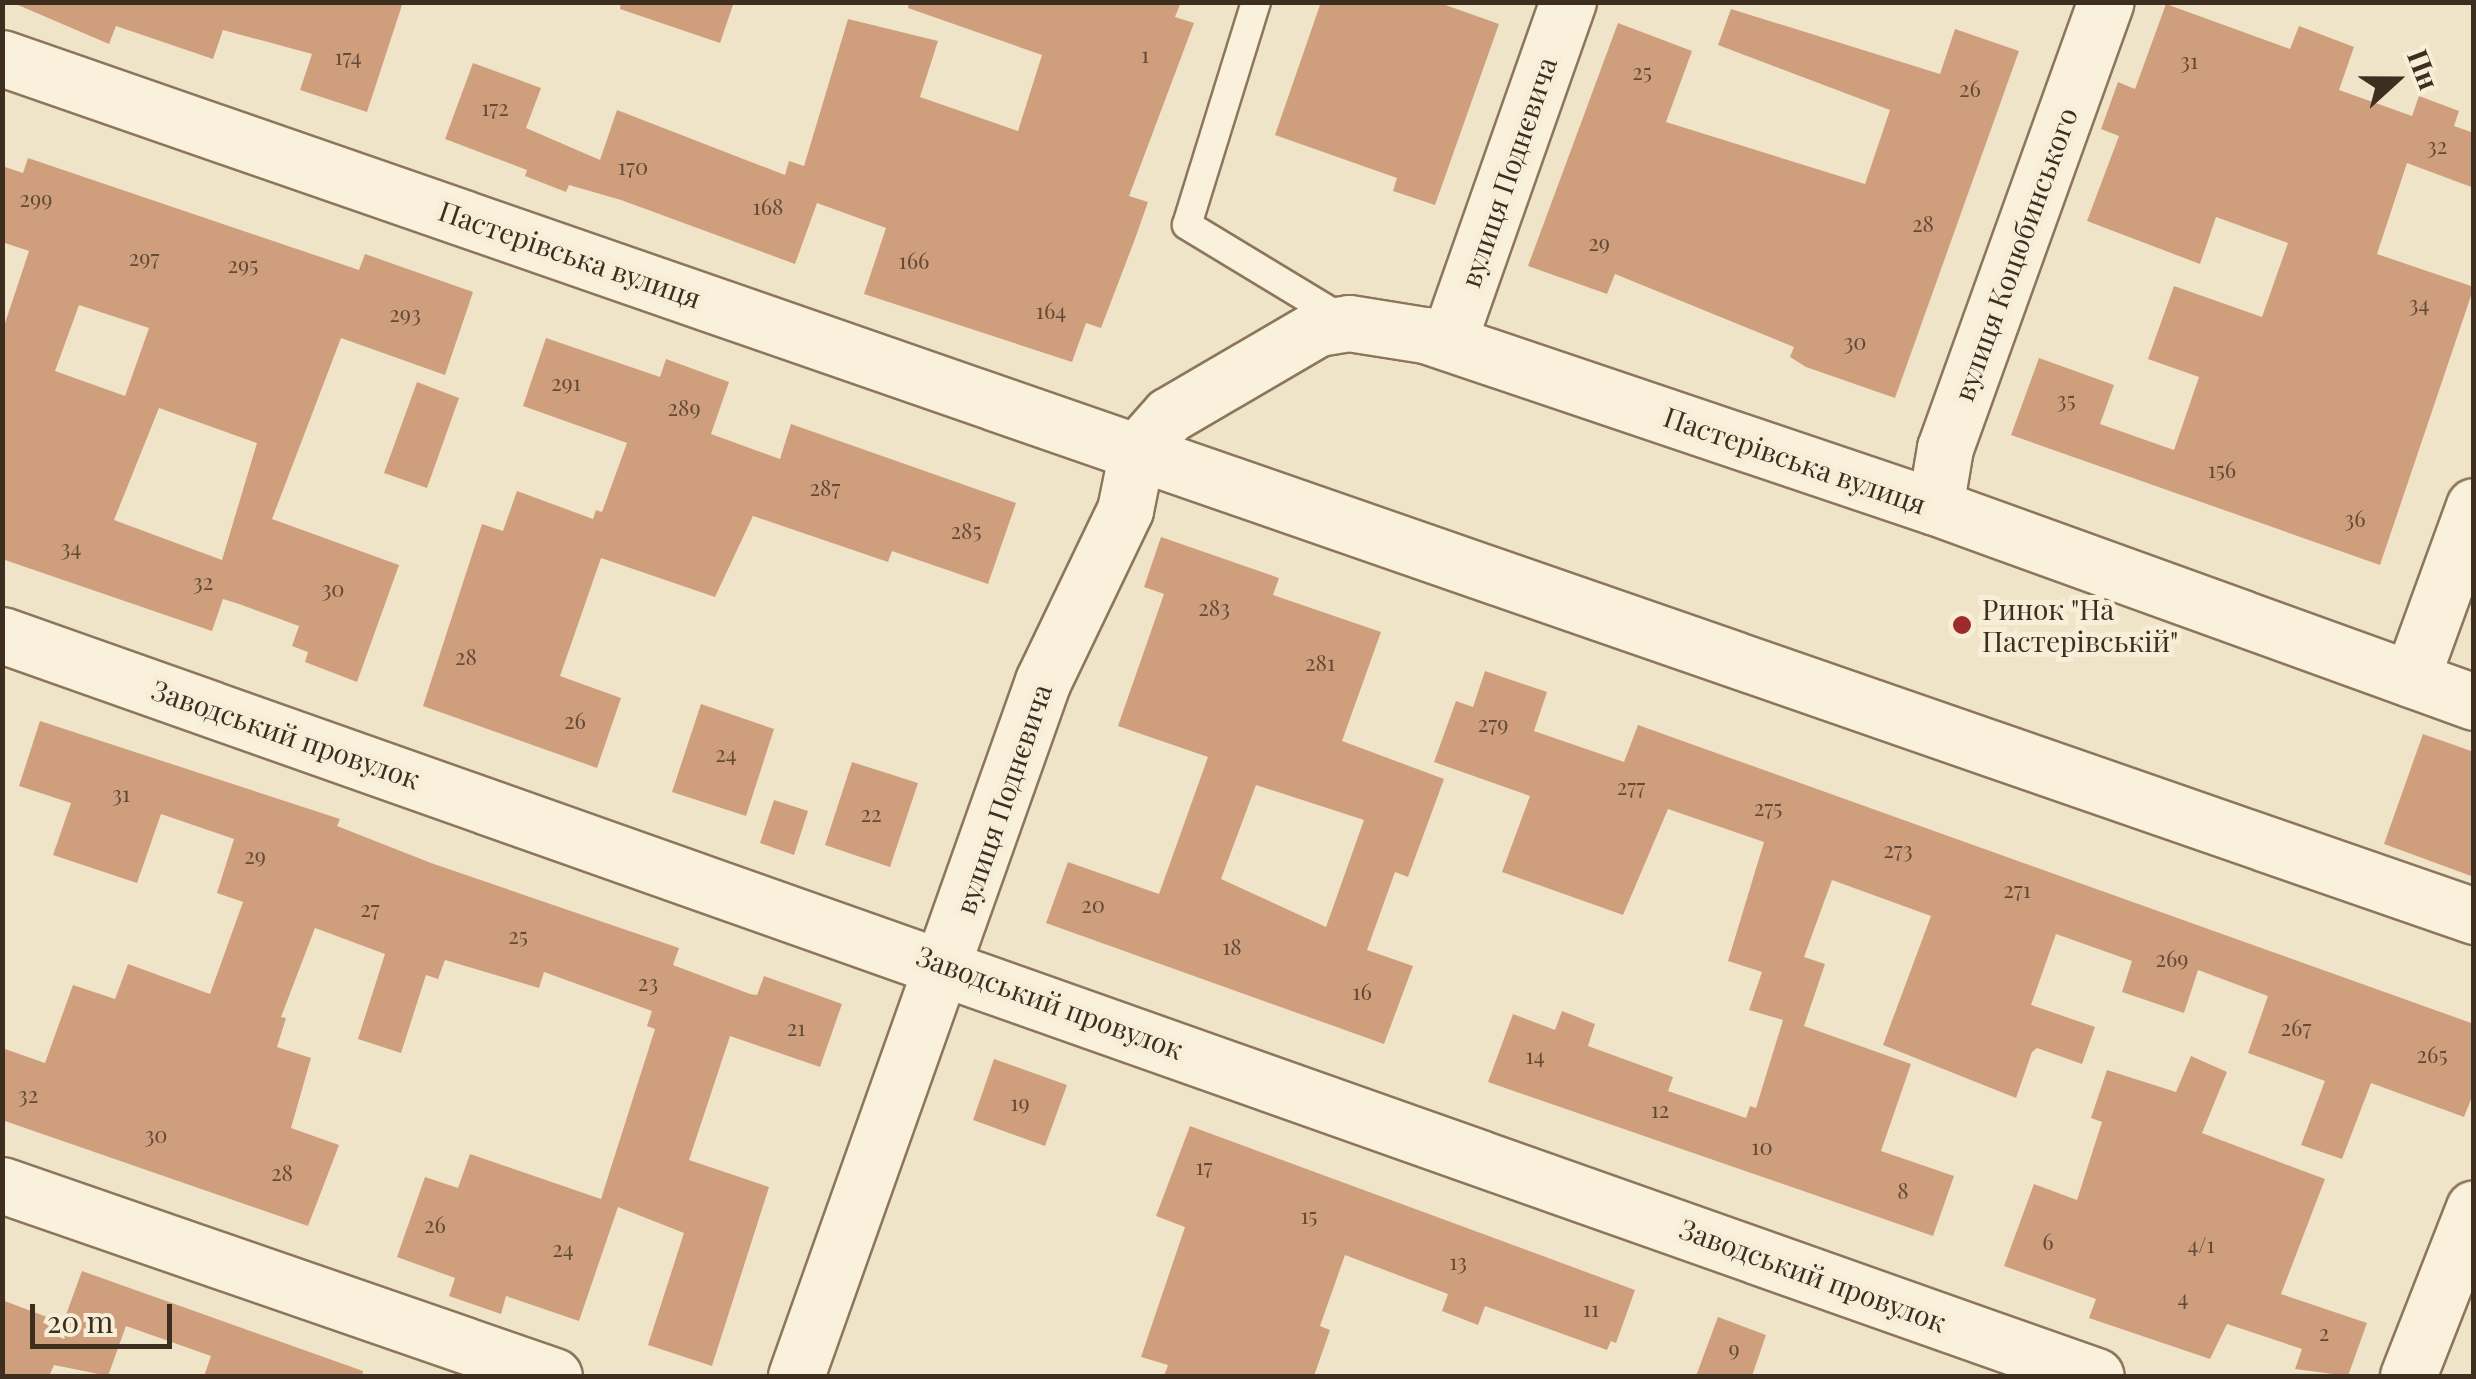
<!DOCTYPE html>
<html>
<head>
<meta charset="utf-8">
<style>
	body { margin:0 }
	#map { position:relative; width:2476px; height:1379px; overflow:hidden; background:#f0e4c8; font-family:"Playfair Display",serif }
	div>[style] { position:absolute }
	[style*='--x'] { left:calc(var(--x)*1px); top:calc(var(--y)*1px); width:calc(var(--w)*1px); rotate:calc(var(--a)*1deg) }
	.building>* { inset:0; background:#cf9f7d }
	.roads { filter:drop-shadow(2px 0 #8d765c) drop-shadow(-2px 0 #8d765c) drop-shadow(0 2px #8d765c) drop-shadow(0 -2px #8d765c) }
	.service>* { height:28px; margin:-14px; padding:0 14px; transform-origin:14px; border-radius:14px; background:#faf1dc }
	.minor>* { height:55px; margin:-27.5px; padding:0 27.5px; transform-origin:27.5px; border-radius:27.5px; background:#faf1dc }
	.secondary>* { height:55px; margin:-27.5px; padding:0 27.5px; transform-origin:27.5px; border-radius:27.5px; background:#faf1dc }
	.dots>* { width:28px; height:28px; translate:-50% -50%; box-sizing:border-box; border:5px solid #f7eed8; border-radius:50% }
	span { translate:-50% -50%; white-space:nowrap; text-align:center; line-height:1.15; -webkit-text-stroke:10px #f7eed8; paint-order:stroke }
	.number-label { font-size:22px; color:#624a37 }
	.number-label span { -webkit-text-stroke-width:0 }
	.street-label { font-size:28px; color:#3d2e20 }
	.poi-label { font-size:28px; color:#3d2e20 }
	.left { translate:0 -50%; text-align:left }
	.frame { position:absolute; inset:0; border:5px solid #3d2e20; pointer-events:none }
	.north { position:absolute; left:2346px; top:30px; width:100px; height:100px; -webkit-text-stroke:8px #f7eed8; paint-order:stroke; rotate:69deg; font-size:28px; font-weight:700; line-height:40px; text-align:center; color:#3d2e20 }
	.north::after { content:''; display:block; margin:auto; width:35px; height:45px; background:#3d2e20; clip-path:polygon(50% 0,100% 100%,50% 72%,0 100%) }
	.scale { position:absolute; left:30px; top:1304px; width:142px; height:45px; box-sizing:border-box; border:5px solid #3d2e20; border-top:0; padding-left:12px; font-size:30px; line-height:35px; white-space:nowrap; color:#3d2e20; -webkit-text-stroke:8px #f7eed8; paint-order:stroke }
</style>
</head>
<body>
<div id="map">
	<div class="building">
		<div style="clip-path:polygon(11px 2px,403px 2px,367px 112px,300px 90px,312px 54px,223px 30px,213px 59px,116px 26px,109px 44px)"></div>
		<div style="clip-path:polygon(621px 2px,734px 2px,720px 43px,620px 9px)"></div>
		<div style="clip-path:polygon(909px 2px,1181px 2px,1175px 17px,1194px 23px,1129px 196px,1148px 202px,1135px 239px,1101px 328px,1086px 323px,1072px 362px,864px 294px,886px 228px,817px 203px,795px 264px,621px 200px,569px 185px,566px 192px,525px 176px,527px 170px,445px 139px,473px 63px,541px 88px,526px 128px,600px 160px,617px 110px,785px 175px,789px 161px,804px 166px,848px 19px,938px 41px,920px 97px,1018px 131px,1042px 55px,908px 8px)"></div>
		<div style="clip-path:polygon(1321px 2px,1437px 2px,1499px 24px,1435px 205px,1393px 191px,1397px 178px,1275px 135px)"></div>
		<div style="clip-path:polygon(2166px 4px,2290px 49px,2299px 26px,2354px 47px,2339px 90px,2412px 116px,2419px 96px,2459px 111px,2454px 126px,2474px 133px,2474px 188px,2407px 163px,2377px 254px,2474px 287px,2380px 565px,2011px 435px,2039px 358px,2114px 385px,2100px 424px,2174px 450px,2199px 377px,2148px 359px,2174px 286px,2262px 317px,2288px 243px,2216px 217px,2200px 264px,2087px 221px,2119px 136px,2101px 129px,2118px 82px,2135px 89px)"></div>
		<div style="clip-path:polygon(1731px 9px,1940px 74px,1955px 29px,2019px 51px,1895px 398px,1806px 367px,1790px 357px,1794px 347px,1615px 274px,1607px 294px,1528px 266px,1618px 23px,1692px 51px,1666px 122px,1865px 184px,1890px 110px,1718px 45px)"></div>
		<div style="clip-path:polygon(evenodd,28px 158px,359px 270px,365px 254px,473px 292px,445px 375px,341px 338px,272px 519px,399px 565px,357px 682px,305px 662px,308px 652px,292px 646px,299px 626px,239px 604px,223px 599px,212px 631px,2px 559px,2px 332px,29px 251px,2px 242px,2px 166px,23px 173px,28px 158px,79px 305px,149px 328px,125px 396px,55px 371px,79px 305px,28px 158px,159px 408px,257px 443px,222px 560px,114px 520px,159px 408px)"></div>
		<div style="clip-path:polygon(546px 338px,660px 377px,666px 359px,729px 382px,711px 434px,780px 459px,791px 424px,1016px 503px,988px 584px,892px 551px,888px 562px,753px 516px,715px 597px,601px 558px,560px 676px,621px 698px,597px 768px,423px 706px,482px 524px,503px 531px,517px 491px,593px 519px,596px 510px,602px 512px,627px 443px,523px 406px)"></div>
		<div style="clip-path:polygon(417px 382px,459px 398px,427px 488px,384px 473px)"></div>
		<div style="clip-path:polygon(evenodd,1161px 537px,1279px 578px,1273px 595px,1381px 632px,1342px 741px,1444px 779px,1408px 877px,1395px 872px,1367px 950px,1413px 966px,1384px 1044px,1046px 923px,1068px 862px,1159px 894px,1208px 757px,1118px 726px,1164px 594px,1144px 587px,1161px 537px,1256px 785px,1364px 820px,1326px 927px,1221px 879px,1256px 785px)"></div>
		<div style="clip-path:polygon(1485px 671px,1547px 692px,1534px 731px,1624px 762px,1638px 725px,2474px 1024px,2474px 1092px,2464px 1117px,2371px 1083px,2342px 1159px,2301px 1145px,2325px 1081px,2248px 1053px,2268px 996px,2198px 970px,2184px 1013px,2122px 992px,2132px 961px,2056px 934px,2031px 1005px,2095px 1027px,2082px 1064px,2037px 1048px,2032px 1052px,2016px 1098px,1883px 1045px,1931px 916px,1832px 880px,1804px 957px,1825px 964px,1804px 1026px,1911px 1064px,1881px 1151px,1954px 1176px,1933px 1236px,1488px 1082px,1513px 1014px,1555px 1030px,1562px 1011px,1595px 1024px,1588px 1046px,1673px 1077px,1668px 1091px,1746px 1118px,1750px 1106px,1756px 1108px,1783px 1020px,1749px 1010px,1762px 972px,1728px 961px,1764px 842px,1668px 809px,1623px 915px,1502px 872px,1530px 796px,1434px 762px,1456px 701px,1473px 707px)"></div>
		<div style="clip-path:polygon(701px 704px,774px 729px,746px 816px,672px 792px)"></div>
		<div style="clip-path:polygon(40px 721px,340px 819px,337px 826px,431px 863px,679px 948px,673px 965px,750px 994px,757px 995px,764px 976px,842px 1004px,820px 1067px,730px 1036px,689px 1160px,769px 1187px,712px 1366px,648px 1345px,684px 1233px,618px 1207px,579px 1321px,506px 1296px,501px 1314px,449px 1296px,455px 1278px,397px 1257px,425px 1177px,458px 1188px,470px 1154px,601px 1199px,655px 1029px,647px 1026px,652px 1011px,544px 972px,539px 988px,445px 960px,438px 979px,426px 975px,401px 1053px,358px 1039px,385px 954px,315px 928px,281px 1017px,286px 1018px,277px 1047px,311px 1058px,291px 1128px,339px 1145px,308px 1226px,2px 1120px,2px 1048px,45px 1063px,73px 985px,115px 999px,128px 964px,210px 994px,243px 902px,217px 893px,234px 839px,161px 814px,137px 883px,53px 855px,71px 803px,19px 786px)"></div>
		<div style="clip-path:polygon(2423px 734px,2474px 752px,2474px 877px,2384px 844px)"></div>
		<div style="clip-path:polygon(852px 762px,918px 783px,890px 867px,825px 845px)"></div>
		<div style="clip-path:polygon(774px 800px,808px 811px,794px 855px,760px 843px)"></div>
		<div style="clip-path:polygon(2191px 1056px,2227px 1072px,2202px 1133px,2325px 1179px,2281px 1294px,2367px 1323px,2348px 1376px,2295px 1369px,2302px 1349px,2227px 1324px,2210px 1359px,2089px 1318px,2096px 1299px,2004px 1266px,2034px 1184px,2077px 1200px,2102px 1122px,2091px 1118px,2107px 1070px,2176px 1092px)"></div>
		<div style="clip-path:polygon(994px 1059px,1067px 1085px,1045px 1146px,973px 1120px)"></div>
		<div style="clip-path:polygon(1190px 1126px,1635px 1290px,1616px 1343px,1611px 1341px,1607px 1350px,1485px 1306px,1478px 1325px,1442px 1311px,1448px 1294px,1345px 1255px,1320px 1326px,1330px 1330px,1314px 1376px,1164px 1376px,1168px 1365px,1141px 1357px,1185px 1227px,1156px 1216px)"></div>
		<div style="clip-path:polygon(82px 1271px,363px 1371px,362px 1376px,204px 1376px,211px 1356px,126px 1326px,108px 1376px,54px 1365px,49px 1376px,2px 1376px,2px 1300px,63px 1323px)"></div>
		<div style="clip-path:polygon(1718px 1317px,1766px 1335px,1752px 1376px,1696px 1376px)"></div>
	</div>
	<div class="roads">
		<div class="service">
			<div style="--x:1256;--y:2;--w:233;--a:107.2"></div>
			<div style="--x:1187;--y:225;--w:181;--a:31.2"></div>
		</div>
		<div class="minor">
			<div style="--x:1448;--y:342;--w:361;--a:-70.6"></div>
			<div style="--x:1935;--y:507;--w:60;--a:-80.4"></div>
			<div style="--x:1945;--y:448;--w:474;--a:-70.2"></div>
			<div style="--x:2;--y:635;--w:2221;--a:19.49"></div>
			<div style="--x:2411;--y:679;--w:184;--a:-70"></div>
			<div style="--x:2;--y:1185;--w:584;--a:19.09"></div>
			<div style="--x:796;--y:1376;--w:738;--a:-70.44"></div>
			<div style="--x:1043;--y:681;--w:190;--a:-64.4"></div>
			<div style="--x:1125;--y:510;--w:60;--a:-78.5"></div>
			<div style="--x:2408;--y:1376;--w:180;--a:-68.6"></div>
		</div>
		<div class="secondary">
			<div style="--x:2;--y:58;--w:2617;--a:19.14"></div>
			<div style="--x:1137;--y:451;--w:48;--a:-48.4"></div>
			<div style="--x:1169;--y:415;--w:173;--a:-30.3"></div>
			<div style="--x:1318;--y:328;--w:31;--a:-9"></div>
			<div style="--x:1349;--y:323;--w:77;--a:9"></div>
			<div style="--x:1425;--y:335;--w:538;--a:18.64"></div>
			<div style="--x:1935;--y:507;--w:573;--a:19.89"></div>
		</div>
	</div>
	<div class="dots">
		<div style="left:1962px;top:625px;background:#9e2a2b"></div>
	</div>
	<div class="number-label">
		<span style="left:1145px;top:55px">1</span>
		<span style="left:348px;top:57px">174</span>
		<span style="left:2189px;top:61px">31</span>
		<span style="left:1642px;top:72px">25</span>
		<span style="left:1970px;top:89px">26</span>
		<span style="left:495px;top:108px">172</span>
		<span style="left:2437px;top:146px">32</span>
		<span style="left:633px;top:167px">170</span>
		<span style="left:36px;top:199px">299</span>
		<span style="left:768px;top:207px">168</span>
		<span style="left:1923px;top:224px">28</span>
		<span style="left:1599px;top:243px">29</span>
		<span style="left:144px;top:258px">297</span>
		<span style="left:914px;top:261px">166</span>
		<span style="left:243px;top:265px">295</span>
		<span style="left:2419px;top:304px">34</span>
		<span style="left:1051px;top:311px">164</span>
		<span style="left:405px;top:314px">293</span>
		<span style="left:1855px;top:342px">30</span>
		<span style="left:566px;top:383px">291</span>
		<span style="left:2066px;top:400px">35</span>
		<span style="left:684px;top:408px">289</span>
		<span style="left:2222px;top:470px">156</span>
		<span style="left:825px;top:488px">287</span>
		<span style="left:2355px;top:519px">36</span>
		<span style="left:966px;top:531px">285</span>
		<span style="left:71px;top:548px">34</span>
		<span style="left:203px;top:582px">32</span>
		<span style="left:333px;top:589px">30</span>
		<span style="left:1214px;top:608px">283</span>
		<span style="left:466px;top:657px">28</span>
		<span style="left:1320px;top:663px">281</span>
		<span style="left:575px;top:721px">26</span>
		<span style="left:1493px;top:724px">279</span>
		<span style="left:726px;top:754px">24</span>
		<span style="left:1631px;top:787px">277</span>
		<span style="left:121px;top:794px">31</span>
		<span style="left:1768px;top:808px">275</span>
		<span style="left:871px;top:814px">22</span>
		<span style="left:1898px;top:850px">273</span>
		<span style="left:255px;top:856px">29</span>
		<span style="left:2017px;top:890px">271</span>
		<span style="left:1093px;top:905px">20</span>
		<span style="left:370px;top:909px">27</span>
		<span style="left:518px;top:936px">25</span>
		<span style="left:1232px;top:947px">18</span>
		<span style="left:2172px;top:959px">269</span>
		<span style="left:648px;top:983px">23</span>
		<span style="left:1362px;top:992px">16</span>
		<span style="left:796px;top:1028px">21</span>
		<span style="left:2296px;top:1028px">267</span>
		<span style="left:2432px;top:1055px">265</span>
		<span style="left:1535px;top:1056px">14</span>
		<span style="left:28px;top:1095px">32</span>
		<span style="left:1020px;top:1103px">19</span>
		<span style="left:1660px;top:1110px">12</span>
		<span style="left:156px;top:1135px">30</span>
		<span style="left:1762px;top:1147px">10</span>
		<span style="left:1204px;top:1167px">17</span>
		<span style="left:282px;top:1173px">28</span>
		<span style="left:1903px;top:1191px">8</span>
		<span style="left:1309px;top:1216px">15</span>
		<span style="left:435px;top:1225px">26</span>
		<span style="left:2048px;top:1242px">6</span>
		<span style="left:2201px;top:1245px">4/1</span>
		<span style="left:563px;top:1249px">24</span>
		<span style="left:1458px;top:1262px">13</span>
		<span style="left:2183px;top:1298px">4</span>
		<span style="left:1591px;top:1309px">11</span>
		<span style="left:2324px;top:1333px">2</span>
		<span style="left:1734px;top:1349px">9</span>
	</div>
	<div class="street-label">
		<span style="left:1508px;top:172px;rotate:-71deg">вулиця Поднєвича</span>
		<span style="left:570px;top:254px;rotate:19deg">Пастерівська вулиця</span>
		<span style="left:2015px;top:254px;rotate:-70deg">вулиця Коцюбинського</span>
		<span style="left:1795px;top:460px;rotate:19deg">Пастерівська вулиця</span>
		<span style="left:286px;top:734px;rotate:19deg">Заводський провулок</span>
		<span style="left:1003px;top:799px;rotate:-71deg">вулиця Поднєвича</span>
		<span style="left:1050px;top:1002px;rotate:20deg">Заводський провулок</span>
		<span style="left:1813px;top:1275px;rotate:20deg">Заводський провулок</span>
	</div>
	<div class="poi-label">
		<span class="left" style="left:1982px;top:625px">Ринок "На<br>Пастерівській"</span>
	</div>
	<div class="frame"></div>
	<div class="north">Пн</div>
	<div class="scale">20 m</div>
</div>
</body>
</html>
